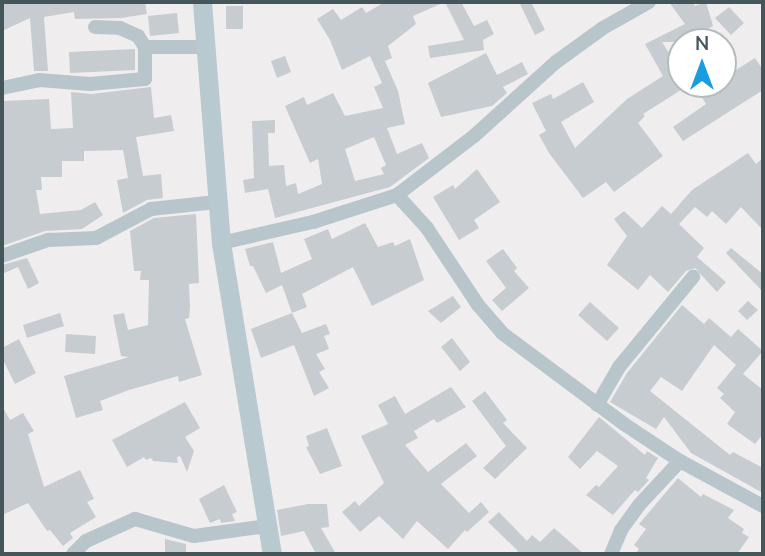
<!DOCTYPE html>
<html>
<head>
<meta charset="utf-8">
<style>
	body { margin:0 }
	#map { position:relative; width:765px; height:556px; overflow:hidden; background:#f0edee; font-family:"Nunito Sans",sans-serif }
	div>[style] { position:absolute }
	[style*='--x'] { left:calc(var(--x)*1px); top:calc(var(--y)*1px); width:calc(var(--w)*1px); rotate:calc(var(--a)*1deg) }
	.building>* { inset:0; background:#c7ccd0 }
	.street>* { height:14px; margin:-7px; padding:0 7px; transform-origin:7px; border-radius:7px; background:#b8c6cb }
	.secondary>* { height:19px; margin:-9.5px; padding:0 9.5px; transform-origin:9.5px; border-radius:9.5px; background:#b8c9d0 }
	span { translate:-50% -50%; white-space:nowrap; text-align:center; line-height:1.15; -webkit-text-stroke:7px #fff; paint-order:stroke }
	.frame { position:absolute; inset:0; border:4px solid #45565b; pointer-events:none }
	.north { position:absolute; left:667px; top:28px; width:70px; height:70px; box-sizing:border-box; background:#fff; border:2px solid #b5bbbd; border-radius:50%; rotate:0deg; font-size:19px; font-weight:700; line-height:28px; text-align:center; color:#45565b }
	.north::after { content:''; display:block; margin:auto; width:24px; height:32px; background:#179de0; clip-path:polygon(50% 0,100% 100%,50% 72%,0 100%) }
</style>
</head>
<body>
<div id="map">
	<div class="building">
		<div style="clip-path:polygon(2px 2px,145px 2px,147px 14px,121px 18px,75px 19px,74px 12px,44px 17px,48px 71px,34px 71px,30px 18px,2px 31px)"></div>
		<div style="clip-path:polygon(evenodd,385px 2px,461px 2px,474px 26px,487px 20px,494px 34px,483px 40px,484px 50px,430px 58px,428px 46px,464px 40px,445px 2px,413px 16px,416px 24px,388px 46px,392px 58px,385px 61px,398px 91px,405px 124px,387px 128px,397px 154px,422px 143px,429px 158px,390px 187px,275px 218px,268px 189px,245px 193px,243px 180px,254px 178px,252px 121px,275px 120px,275px 133px,268px 133px,269px 166px,284px 165px,286px 186px,296px 183px,298px 194px,322px 184px,318px 159px,310px 163px,285px 106px,304px 97px,307px 105px,333px 93px,345px 116px,383px 108px,374px 87px,382px 83px,370px 56px,342px 70px,330px 40px,317px 19px,333px 9px,341px 20px,362px 7px,366px 13px,385px 2px,374px 137px,386px 165px,381px 168px,384px 174px,355px 181px,345px 149px,374px 137px)"></div>
		<div style="clip-path:polygon(519px 2px,531px 2px,545px 30px,535px 35px)"></div>
		<div style="clip-path:polygon(669px 2px,692px 2px,695px 6px,706px 2px,713px 26px,687px 42px,662px 42px,681px 72px,681px 90px,643px 114px,645px 116px,638px 123px,663px 156px,614px 192px,606px 182px,583px 198px,549px 153px,539px 135px,546px 131px,532px 103px,551px 94px,553px 99px,583px 82px,594px 102px,561px 122px,575px 148px,627px 99px,663px 76px,645px 44px,685px 24px)"></div>
		<div style="clip-path:polygon(226px 6px,243px 6px,243px 29px,226px 29px)"></div>
		<div style="clip-path:polygon(729px 7px,744px 23px,731px 35px,715px 18px)"></div>
		<div style="clip-path:polygon(177px 13px,179px 33px,150px 36px,148px 16px)"></div>
		<div style="clip-path:polygon(135px 49px,135px 70px,70px 73px,69px 52px)"></div>
		<div style="clip-path:polygon(486px 53px,497px 75px,522px 62px,528px 74px,503px 87px,507px 93px,492px 106px,441px 117px,428px 83px)"></div>
		<div style="clip-path:polygon(285px 56px,291px 72px,277px 78px,271px 61px)"></div>
		<div style="clip-path:polygon(755px 58px,763px 70px,763px 90px,683px 141px,673px 127px,706px 104px,694px 84px,723px 84px,723px 78px)"></div>
		<div style="clip-path:polygon(151px 87px,154px 118px,171px 115px,174px 131px,136px 137px,143px 176px,161px 174px,163px 198px,147px 200px,123px 213px,117px 180px,128px 178px,123px 150px,84px 151px,84px 161px,62px 161px,62px 177px,41px 177px,42px 190px,36px 190px,40px 214px,81px 210px,95px 202px,103px 215px,82px 229px,45px 231px,2px 246px,2px 101px,49px 99px,51px 129px,73px 128px,71px 92px,91px 94px)"></div>
		<div style="clip-path:polygon(748px 153px,756px 164px,763px 158px,763px 230px,741px 207px,726px 224px,712px 211px,707px 217px,695px 207px,679px 224px,704px 248px,697px 257px,726px 282px,717px 292px,695px 268px,686px 271px,668px 292px,650px 275px,638px 290px,607px 265px,627px 236px,614px 219px,624px 211px,642px 228px,662px 206px,671px 214px,692px 190px)"></div>
		<div style="clip-path:polygon(477px 169px,500px 202px,474px 220px,479px 228px,459px 240px,433px 197px,453px 185px,455px 189px)"></div>
		<div style="clip-path:polygon(196px 214px,199px 283px,189px 284px,190px 307px,189px 318px,185px 319px,202px 375px,179px 382px,178px 376px,129px 390px,100px 401px,103px 410px,76px 418px,64px 376px,129px 357px,121px 356px,113px 315px,124px 313px,128px 330px,148px 325px,149px 280px,140px 280px,141px 271px,134px 271px,130px 231px,154px 218px)"></div>
		<div style="clip-path:polygon(365px 223px,378px 247px,393px 242px,395px 246px,410px 239px,424px 280px,372px 306px,353px 267px,302px 294px,307px 307px,292px 313px,282px 285px,266px 293px,253px 266px,250px 266px,245px 249px,273px 242px,281px 273px,312px 259px,304px 239px,328px 229px,332px 239px)"></div>
		<div style="clip-path:polygon(731px 248px,763px 274px,763px 292px,726px 253px)"></div>
		<div style="clip-path:polygon(503px 249px,517px 268px,514px 271px,529px 288px,502px 311px,492px 300px,506px 288px,486px 261px)"></div>
		<div style="clip-path:polygon(27px 258px,39px 283px,28px 289px,18px 267px,2px 274px,2px 265px)"></div>
		<div style="clip-path:polygon(453px 296px,461px 307px,441px 323px,428px 311px)"></div>
		<div style="clip-path:polygon(748px 301px,758px 310px,747px 320px,738px 311px)"></div>
		<div style="clip-path:polygon(590px 302px,619px 328px,607px 341px,578px 315px)"></div>
		<div style="clip-path:polygon(682px 305px,704px 324px,709px 318px,731px 337px,738px 329px,763px 351px,743px 374px,763px 390px,763px 434px,755px 444px,727px 424px,735px 412px,720px 398px,724px 394px,717px 388px,736px 365px,714px 345px,682px 391px,661px 377px,650px 391px,730px 455px,733px 452px,763px 468px,763px 493px,691px 453px,664px 417px,656px 429px,610px 402px,627px 373px)"></div>
		<div style="clip-path:polygon(60px 313px,64px 326px,27px 338px,23px 325px)"></div>
		<div style="clip-path:polygon(292px 313px,302px 333px,326px 324px,330px 334px,324px 336px,329px 349px,316px 354px,325px 369px,319px 372px,329px 388px,314px 396px,294px 345px,261px 358px,251px 329px)"></div>
		<div style="clip-path:polygon(66px 334px,96px 336px,95px 354px,65px 352px)"></div>
		<div style="clip-path:polygon(452px 338px,470px 362px,460px 371px,441px 347px)"></div>
		<div style="clip-path:polygon(19px 339px,36px 373px,15px 384px,2px 358px,2px 348px)"></div>
		<div style="clip-path:polygon(451px 387px,466px 407px,437px 423px,434px 419px,414px 431px,418px 438px,405px 445px,428px 472px,466px 443px,477px 456px,441px 484px,469px 513px,481px 502px,489px 512px,467px 532px,465px 530px,448px 549px,417px 521px,403px 539px,379px 516px,360px 532px,342px 512px,355px 501px,359px 506px,384px 483px,361px 436px,388px 424px,378px 405px,395px 396px,405px 414px)"></div>
		<div style="clip-path:polygon(485px 391px,507px 420px,503px 423px,527px 448px,495px 479px,483px 468px,506px 446px,472px 401px)"></div>
		<div style="clip-path:polygon(185px 402px,200px 428px,185px 437px,194px 451px,187px 472px,180px 456px,177px 457px,178px 463px,153px 461px,151px 458px,146px 460px,144px 457px,127px 467px,112px 440px)"></div>
		<div style="clip-path:polygon(2px 406px,10px 420px,23px 413px,34px 431px,28px 434px,44px 487px,80px 470px,94px 499px,87px 502px,96px 517px,70px 533px,73px 538px,63px 546px,50px 530px,47px 531px,28px 503px,2px 515px)"></div>
		<div style="clip-path:polygon(599px 417px,645px 455px,647px 451px,658px 458px,646px 478px,649px 480px,638px 492px,635px 490px,613px 515px,586px 495px,596px 485px,599px 487px,618px 466px,597px 451px,580px 469px,568px 457px)"></div>
		<div style="clip-path:polygon(327px 428px,342px 466px,320px 474px,306px 447px,309px 446px,306px 436px)"></div>
		<div style="clip-path:polygon(678px 478px,701px 497px,703px 494px,734px 510px,728px 518px,744px 529px,742px 533px,749px 537px,737px 554px,635px 554px,639px 549px,634px 545px,646px 529px,639px 524px)"></div>
		<div style="clip-path:polygon(224px 485px,237px 512px,232px 514px,235px 521px,221px 523px,220px 519px,210px 523px,199px 499px)"></div>
		<div style="clip-path:polygon(308px 504px,327px 504px,329px 527px,321px 528px,336px 554px,316px 554px,304px 531px,281px 536px,277px 510px)"></div>
		<div style="clip-path:polygon(499px 512px,527px 541px,532px 535px,540px 542px,554px 528px,584px 554px,515px 554px,518px 551px,488px 522px)"></div>
		<div style="clip-path:polygon(165px 539px,186px 544px,186px 554px,165px 554px)"></div>
	</div>
	<div class="street">
		<div style="--x:95;--y:27;--w:25;--a:2"></div>
		<div style="--x:120;--y:28;--w:20;--a:24"></div>
		<div style="--x:138;--y:36;--w:13;--a:58"></div>
		<div style="--x:2;--y:88;--w:38;--a:-12"></div>
		<div style="--x:39;--y:80;--w:51;--a:4.5"></div>
		<div style="--x:90;--y:84;--w:55;--a:-5.2"></div>
		<div style="--x:145;--y:79;--w:32;--a:-90"></div>
		<div style="--x:145;--y:47;--w:62;--a:0"></div>
		<div style="--x:397;--y:195;--w:45;--a:47.7"></div>
		<div style="--x:427;--y:228;--w:92;--a:56.5"></div>
		<div style="--x:478;--y:305;--w:37;--a:49"></div>
		<div style="--x:502;--y:333;--w:152;--a:36.7"></div>
		<div style="--x:624;--y:424;--w:67;--a:33.5"></div>
		<div style="--x:680;--y:461;--w:94;--a:28.5"></div>
		<div style="--x:221;--y:243;--w:94;--a:-12.9"></div>
		<div style="--x:313;--y:222;--w:88;--a:-17.8"></div>
		<div style="--x:397;--y:195;--w:97;--a:-37.5"></div>
		<div style="--x:474;--y:136;--w:110;--a:-42.1"></div>
		<div style="--x:556;--y:62;--w:58;--a:-35.9"></div>
		<div style="--x:603;--y:28;--w:53;--a:-29.5"></div>
		<div style="--x:2;--y:256;--w:49;--a:-19.2"></div>
		<div style="--x:48;--y:240;--w:48;--a:-2.4"></div>
		<div style="--x:96;--y:238;--w:62;--a:-27.8"></div>
		<div style="--x:151;--y:209;--w:66;--a:-6.1"></div>
		<div style="--x:597;--y:405;--w:44;--a:-59.9"></div>
		<div style="--x:619;--y:367;--w:117;--a:-50.6"></div>
		<div style="--x:73;--y:554;--w:18;--a:-45"></div>
		<div style="--x:86;--y:541;--w:54;--a:-24.2"></div>
		<div style="--x:135;--y:519;--w:61;--a:16.1"></div>
		<div style="--x:194;--y:536;--w:74;--a:-7.8"></div>
		<div style="--x:611;--y:554;--w:26;--a:-67"></div>
		<div style="--x:621;--y:530;--w:31;--a:-54"></div>
		<div style="--x:639;--y:505;--w:60;--a:-47"></div>
	</div>
	<div class="secondary">
		<div style="--x:202;--y:2;--w:242;--a:85.5"></div>
		<div style="--x:221;--y:243;--w:315;--a:80.7"></div>
	</div>
	<div class="frame"></div>
	<div class="north">N</div>
</div>
</body>
</html>
